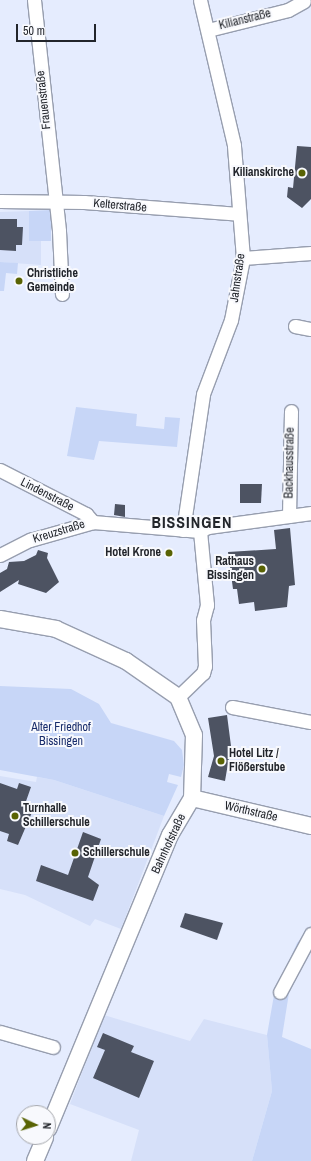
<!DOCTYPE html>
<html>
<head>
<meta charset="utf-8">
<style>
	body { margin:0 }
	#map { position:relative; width:311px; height:1161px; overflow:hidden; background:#e5ecfe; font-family:"Archivo Narrow",sans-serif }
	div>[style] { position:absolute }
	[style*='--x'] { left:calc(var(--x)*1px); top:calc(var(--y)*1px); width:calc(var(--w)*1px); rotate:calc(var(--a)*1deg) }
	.built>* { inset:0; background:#d6e0f9 }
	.green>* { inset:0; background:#c7d6f7 }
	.building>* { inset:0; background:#4d5362 }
	.roads { filter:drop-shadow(1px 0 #979eaf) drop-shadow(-1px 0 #979eaf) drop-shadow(0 1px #979eaf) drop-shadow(0 -1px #979eaf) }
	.minor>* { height:13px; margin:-6.5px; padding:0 6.5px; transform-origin:6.5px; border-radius:6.5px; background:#fff }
	.tertiary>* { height:16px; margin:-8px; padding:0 8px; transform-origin:8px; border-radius:8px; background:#fff }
	.dots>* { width:11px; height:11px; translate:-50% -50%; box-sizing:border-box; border:2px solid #f8f9fd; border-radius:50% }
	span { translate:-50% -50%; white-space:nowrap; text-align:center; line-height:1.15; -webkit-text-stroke:4px #f8f9fd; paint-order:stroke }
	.street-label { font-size:12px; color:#22252b }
	.poi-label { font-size:12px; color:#22252b; font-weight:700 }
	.right { translate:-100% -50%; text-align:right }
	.left { translate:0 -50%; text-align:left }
	.park-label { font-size:12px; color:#182c6b }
	.district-label { font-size:16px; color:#22252b; font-weight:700; letter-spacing:1px }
	.north { position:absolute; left:16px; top:1105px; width:40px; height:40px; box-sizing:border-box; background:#f8f9fd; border:1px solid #a2a4a9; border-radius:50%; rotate:94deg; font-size:11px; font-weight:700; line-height:16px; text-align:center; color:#22252b }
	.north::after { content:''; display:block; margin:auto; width:14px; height:18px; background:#596304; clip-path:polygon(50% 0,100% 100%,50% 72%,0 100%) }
	.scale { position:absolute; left:16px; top:24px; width:80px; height:18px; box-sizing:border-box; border:2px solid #22252b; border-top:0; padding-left:5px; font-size:12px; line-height:14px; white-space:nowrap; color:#22252b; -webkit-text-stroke:3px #f8f9fd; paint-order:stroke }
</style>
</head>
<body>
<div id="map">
	<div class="built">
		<div style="clip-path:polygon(29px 211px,30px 241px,41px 241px,41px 265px,0 262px,0 212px)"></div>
		<div style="clip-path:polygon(0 776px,36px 782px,37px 777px,54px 780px,164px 816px,121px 929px,95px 919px,90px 926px,25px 895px,0 889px)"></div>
		<div style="clip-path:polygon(104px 1015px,190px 1041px,204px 1019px,267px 1035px,272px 1091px,252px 1161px,131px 1161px,139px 1130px,70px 1104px)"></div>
	</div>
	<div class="green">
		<div style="clip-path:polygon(51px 210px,51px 241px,29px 241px,29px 211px)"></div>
		<div style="clip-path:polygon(0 262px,18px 263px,17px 274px,6px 273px,4px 291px,0 291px)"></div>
		<div style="clip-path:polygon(76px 407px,137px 414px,136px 426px,164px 429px,165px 417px,180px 418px,177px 447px,99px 441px,94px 460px,67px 456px)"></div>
		<div style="clip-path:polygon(0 686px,71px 689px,99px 704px,111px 723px,174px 741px,182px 750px,184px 765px,181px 777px,169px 774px,167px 782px,178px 785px,164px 816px,54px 780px,0 770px)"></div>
		<div style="clip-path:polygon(311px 927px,311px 944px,289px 993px,282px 1037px,311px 1049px,311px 1161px,252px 1161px,272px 1091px,267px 1035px,274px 995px,297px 943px)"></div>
	</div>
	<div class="building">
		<div style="clip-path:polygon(297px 146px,311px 147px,311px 199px,302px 208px,287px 197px,288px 187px,293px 188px)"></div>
		<div style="clip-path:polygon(0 219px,17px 219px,17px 227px,23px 227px,22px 245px,16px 245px,16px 251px,0 250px)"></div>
		<div style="clip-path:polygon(240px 484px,262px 484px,261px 503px,240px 503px)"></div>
		<div style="clip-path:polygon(115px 504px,125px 505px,125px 517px,114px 515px)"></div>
		<div style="clip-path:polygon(290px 528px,295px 585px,289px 586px,287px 607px,255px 611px,254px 602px,239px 604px,237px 589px,233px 589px,228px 552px,276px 549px,274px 530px)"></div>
		<div style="clip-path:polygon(38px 550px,48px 553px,47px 558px,59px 582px,46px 593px,18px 584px,19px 580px,0 592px,0 573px,7px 569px,9px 562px,24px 561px,36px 555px)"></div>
		<div style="clip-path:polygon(227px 715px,231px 746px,225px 781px,208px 777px,214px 756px,208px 718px)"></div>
		<div style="clip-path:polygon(0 783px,17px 789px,19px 783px,31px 787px,24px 807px,33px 810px,18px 845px,7px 841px,9px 834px,0 831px)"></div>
		<div style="clip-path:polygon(83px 832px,101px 839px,88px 877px,99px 885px,93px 901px,36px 881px,41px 865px,68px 875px)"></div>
		<div style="clip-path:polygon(185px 913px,223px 923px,217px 940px,180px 927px)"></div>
		<div style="clip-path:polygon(103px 1033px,134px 1046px,131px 1052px,154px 1061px,139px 1098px,93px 1078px,105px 1050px,97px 1047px)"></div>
	</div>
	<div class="roads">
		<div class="minor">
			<div style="--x:34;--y:0;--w:232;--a:83.8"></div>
			<div style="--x:59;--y:231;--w:63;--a:87.3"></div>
			<div style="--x:208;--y:30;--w:82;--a:-14"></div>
			<div style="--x:288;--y:10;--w:18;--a:-29"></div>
			<div style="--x:0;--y:201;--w:84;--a:0.7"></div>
			<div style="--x:84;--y:202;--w:155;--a:4.4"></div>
			<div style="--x:243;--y:258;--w:68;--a:-4.2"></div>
			<div style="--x:295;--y:326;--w:16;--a:11"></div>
			<div style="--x:0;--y:470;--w:97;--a:27.1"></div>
			<div style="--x:86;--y:514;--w:11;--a:49"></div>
			<div style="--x:289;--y:516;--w:105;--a:-88.9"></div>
			<div style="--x:183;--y:530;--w:137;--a:-81.6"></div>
			<div style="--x:203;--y:394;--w:79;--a:-69.3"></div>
			<div style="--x:231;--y:320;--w:63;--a:-79"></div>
			<div style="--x:243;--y:258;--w:113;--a:-94.6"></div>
			<div style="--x:234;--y:145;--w:149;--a:-103.2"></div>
			<div style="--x:0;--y:555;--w:34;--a:-27"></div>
			<div style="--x:30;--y:540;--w:66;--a:-15.9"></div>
			<div style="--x:93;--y:522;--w:107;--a:4.8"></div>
			<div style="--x:200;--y:531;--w:9;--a:-27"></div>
			<div style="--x:208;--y:527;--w:104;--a:-7.7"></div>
			<div style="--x:178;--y:697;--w:35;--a:-44"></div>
			<div style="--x:203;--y:673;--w:7;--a:-74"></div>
			<div style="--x:205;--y:666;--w:46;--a:-92.5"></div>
			<div style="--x:203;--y:620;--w:16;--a:-75"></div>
			<div style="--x:207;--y:605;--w:74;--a:-95.4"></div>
			<div style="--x:232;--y:707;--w:80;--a:10.8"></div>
			<div style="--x:280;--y:992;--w:66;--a:-61.9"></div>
			<div style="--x:0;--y:1032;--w:55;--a:15.8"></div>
		</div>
		<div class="tertiary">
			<div style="--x:0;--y:619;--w:57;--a:10.1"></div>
			<div style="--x:56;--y:629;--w:77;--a:24.6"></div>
			<div style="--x:126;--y:661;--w:63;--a:34.7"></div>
			<div style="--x:178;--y:697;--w:41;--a:67.2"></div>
			<div style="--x:194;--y:735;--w:63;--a:91.8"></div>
			<div style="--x:192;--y:798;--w:43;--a:120.7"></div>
			<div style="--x:170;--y:835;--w:318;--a:112.5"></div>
			<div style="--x:192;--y:798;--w:122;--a:13.2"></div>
			<div style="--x:35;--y:1161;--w:26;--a:-67"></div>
		</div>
	</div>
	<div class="dots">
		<div style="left:302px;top:173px;background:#596304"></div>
		<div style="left:19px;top:281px;background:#596304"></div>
		<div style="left:169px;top:553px;background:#596304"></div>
		<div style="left:262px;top:569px;background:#596304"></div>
		<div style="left:221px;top:761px;background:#596304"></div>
		<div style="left:15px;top:816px;background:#596304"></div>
		<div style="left:75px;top:853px;background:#596304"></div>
	</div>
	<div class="street-label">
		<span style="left:245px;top:20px;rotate:-14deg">Kilianstraße</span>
		<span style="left:44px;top:100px;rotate:-96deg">Frauenstraße</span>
		<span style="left:120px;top:206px;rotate:5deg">Kelterstraße</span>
		<span style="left:238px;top:278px;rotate:-82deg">Jahnstraße</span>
		<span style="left:290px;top:463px;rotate:-89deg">Backhausstraße</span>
		<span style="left:47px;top:495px;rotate:27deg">Lindenstraße</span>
		<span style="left:59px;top:532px;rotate:-17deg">Kreuzstraße</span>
		<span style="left:251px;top:812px;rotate:13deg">Wörthstraße</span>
		<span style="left:169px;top:844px;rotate:-65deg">Bahnhofstraße</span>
	</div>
	<div class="poi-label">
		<span class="right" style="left:294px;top:173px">Kilianskirche</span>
		<span class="left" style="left:27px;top:281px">Christliche<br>Gemeinde</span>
		<span class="right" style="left:161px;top:553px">Hotel Krone</span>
		<span class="right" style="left:254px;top:569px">Rathaus<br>Bissingen</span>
		<span class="left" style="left:229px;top:761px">Hotel Litz /<br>Flößerstube</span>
		<span class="left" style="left:23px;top:816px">Turnhalle<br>Schillerschule</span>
		<span class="left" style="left:83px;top:853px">Schillerschule</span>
	</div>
	<div class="park-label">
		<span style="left:61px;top:735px">Alter Friedhof<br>Bissingen</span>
	</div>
	<div class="district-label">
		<span style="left:192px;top:522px">BISSINGEN</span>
	</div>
	<div class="north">N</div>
	<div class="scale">50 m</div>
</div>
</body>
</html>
